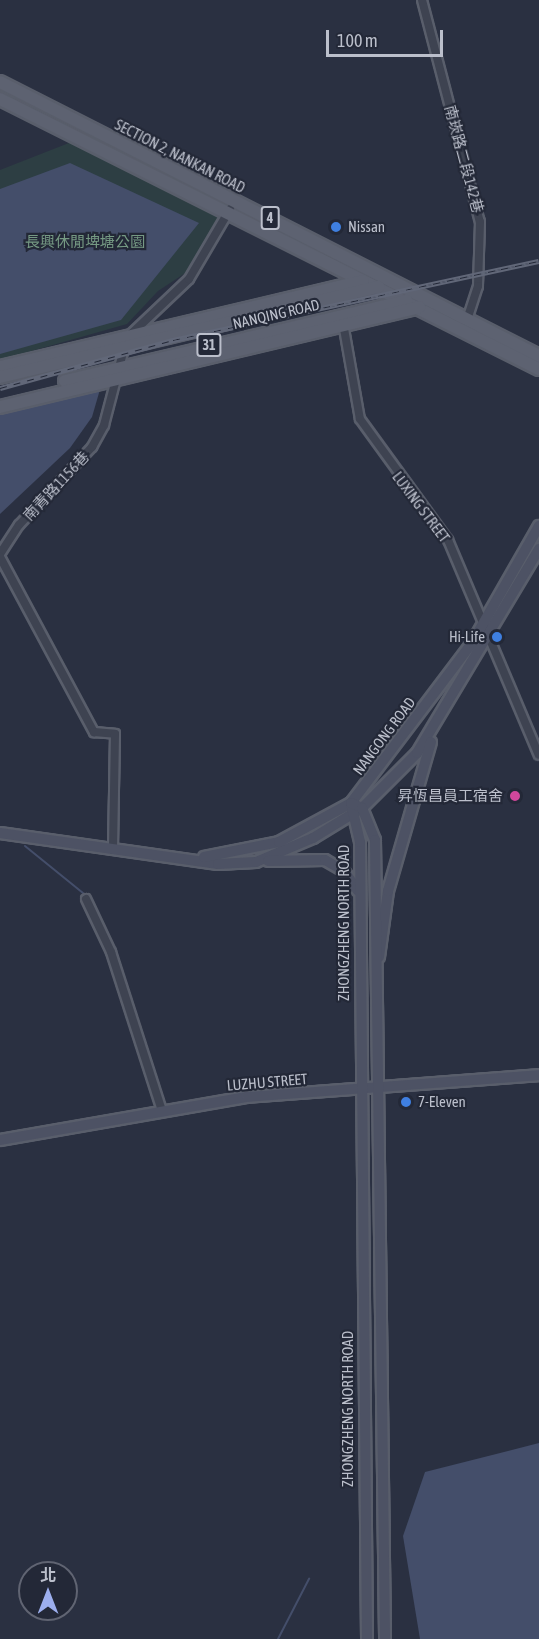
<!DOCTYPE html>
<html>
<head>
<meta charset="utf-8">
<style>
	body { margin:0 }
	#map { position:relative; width:539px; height:1639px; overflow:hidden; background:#2a3041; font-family:"Asap Condensed","Noto Sans TC",sans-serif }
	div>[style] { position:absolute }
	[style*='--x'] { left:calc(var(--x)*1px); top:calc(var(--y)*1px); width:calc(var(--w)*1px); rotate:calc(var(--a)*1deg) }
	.green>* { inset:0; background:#2d3e43 }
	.water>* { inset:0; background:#444e6a }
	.stream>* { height:2px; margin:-1px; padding:0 1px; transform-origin:1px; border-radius:1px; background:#444e6a }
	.roads { filter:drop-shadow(2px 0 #595e6b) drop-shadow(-2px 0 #595e6b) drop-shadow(0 2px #595e6b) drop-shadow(0 -2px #595e6b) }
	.street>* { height:8px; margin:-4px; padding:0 4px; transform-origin:4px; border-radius:4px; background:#3e4351 }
	.secondary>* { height:10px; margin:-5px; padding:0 5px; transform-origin:5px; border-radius:5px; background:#4d5264 }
	.primary>* { height:12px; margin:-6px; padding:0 6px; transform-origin:6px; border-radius:6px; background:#5d6271 }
	.rail>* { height:4.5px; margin-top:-2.25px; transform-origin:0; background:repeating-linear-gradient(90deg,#232837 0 7px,#616778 0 14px); box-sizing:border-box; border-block:2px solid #616778 }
	.dots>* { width:16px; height:16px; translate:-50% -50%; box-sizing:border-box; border:3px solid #232837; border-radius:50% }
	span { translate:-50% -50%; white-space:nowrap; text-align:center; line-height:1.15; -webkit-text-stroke:4.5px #232837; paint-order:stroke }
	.shield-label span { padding:2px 4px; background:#232837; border:2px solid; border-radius:4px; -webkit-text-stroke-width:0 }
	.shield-label { font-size:14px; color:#bbbfcb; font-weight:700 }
	.street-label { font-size:15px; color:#bbbfcb }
	.poi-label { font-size:15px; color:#bbbfcb }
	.left { translate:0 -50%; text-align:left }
	.right { translate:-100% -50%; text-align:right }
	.park-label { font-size:15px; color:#759983 }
	.north { position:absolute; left:18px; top:1561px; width:60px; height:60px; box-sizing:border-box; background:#232837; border:2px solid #606472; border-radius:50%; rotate:0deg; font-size:16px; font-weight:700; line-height:24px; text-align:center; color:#bbbfcb }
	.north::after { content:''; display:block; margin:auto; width:21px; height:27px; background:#9dafee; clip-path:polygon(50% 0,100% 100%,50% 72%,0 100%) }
	.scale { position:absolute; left:326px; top:30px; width:117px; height:27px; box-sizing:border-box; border:3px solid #bbbfcb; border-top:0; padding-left:8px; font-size:18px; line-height:21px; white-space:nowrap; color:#bbbfcb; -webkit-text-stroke:4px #232837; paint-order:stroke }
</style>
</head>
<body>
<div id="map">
	<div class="green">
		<div style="clip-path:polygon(74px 141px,221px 216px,202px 262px,158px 291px,127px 324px,0 360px,0 170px)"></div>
	</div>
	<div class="water">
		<div style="clip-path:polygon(70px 163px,199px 223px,121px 320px,0 354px,0 189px)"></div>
		<div style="clip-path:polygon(101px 386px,92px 417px,70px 448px,0 514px,0 414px)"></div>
		<div style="clip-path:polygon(539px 1443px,539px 1639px,420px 1639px,403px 1536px,425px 1472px)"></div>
	</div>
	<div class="stream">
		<div style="--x:25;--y:846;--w:75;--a:39"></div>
		<div style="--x:278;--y:1639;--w:68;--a:-62.7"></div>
	</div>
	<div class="roads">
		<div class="street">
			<div style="--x:422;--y:0;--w:229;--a:75.4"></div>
			<div style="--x:480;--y:222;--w:64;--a:91.8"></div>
			<div style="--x:478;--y:286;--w:36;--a:108"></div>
			<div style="--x:343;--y:323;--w:97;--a:80"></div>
			<div style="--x:360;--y:419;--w:150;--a:54"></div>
			<div style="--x:448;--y:540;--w:233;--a:67.1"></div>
			<div style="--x:130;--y:335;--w:81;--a:-43.5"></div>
			<div style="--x:189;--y:279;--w:81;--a:-59.6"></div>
			<div style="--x:0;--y:554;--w:35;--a:-57"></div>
			<div style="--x:19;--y:525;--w:107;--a:-46.9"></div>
			<div style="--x:92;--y:447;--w:25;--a:-61"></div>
			<div style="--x:104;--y:425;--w:83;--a:-75.3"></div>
			<div style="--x:0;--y:557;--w:199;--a:61.8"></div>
			<div style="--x:94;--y:732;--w:21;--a:5"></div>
			<div style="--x:115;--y:734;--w:116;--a:91"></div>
			<div style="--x:86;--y:899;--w:59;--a:64.7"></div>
			<div style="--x:111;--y:952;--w:167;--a:72.2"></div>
		</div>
		<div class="secondary">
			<div style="--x:0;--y:833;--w:220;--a:8.1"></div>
			<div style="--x:218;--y:864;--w:38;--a:-3"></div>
			<div style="--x:256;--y:862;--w:62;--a:-22.8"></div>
			<div style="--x:313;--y:838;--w:57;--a:-31.5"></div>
			<div style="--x:362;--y:808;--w:78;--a:-45"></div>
			<div style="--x:417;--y:753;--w:238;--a:-59.1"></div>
			<div style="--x:204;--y:857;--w:76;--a:-11.3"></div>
			<div style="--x:279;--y:842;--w:82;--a:-28.4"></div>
			<div style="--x:351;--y:803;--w:201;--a:-52.9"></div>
			<div style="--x:472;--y:643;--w:135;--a:-60.2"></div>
			<div style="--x:268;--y:861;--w:57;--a:-1"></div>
			<div style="--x:325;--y:860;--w:22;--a:30"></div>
			<div style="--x:344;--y:871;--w:24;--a:55"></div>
			<div style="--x:379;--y:957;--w:67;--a:-82.2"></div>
			<div style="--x:388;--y:891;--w:155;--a:-73.9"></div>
			<div style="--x:0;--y:1140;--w:251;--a:-9.9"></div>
			<div style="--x:247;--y:1097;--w:293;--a:-4.3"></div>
			<div style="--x:367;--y:1639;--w:797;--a:-90.5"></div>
			<div style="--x:360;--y:842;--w:40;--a:-103"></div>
			<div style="--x:351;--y:803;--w:12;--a:24"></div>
			<div style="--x:362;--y:808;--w:35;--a:68"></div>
			<div style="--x:375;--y:840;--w:799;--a:89.28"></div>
		</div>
		<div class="primary">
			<div style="--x:0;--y:82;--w:605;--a:26.95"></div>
			<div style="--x:0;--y:99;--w:603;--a:26.61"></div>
			<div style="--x:0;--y:367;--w:373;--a:-13.3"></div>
			<div style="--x:0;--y:377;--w:389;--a:-13.4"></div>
			<div style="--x:65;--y:381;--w:351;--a:-13.2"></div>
			<div style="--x:0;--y:407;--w:431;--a:-13.4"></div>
		</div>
	</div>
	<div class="rail">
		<div style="--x:0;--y:388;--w:180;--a:-15.5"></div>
		<div style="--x:173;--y:340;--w:374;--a:-12.2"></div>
	</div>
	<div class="dots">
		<div style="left:336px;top:227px;background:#3f7fe0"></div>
		<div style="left:497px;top:637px;background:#3f7fe0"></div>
		<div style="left:515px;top:796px;background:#d1479c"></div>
		<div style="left:406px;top:1102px;background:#3f7fe0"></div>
	</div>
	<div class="shield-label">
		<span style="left:270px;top:218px">4</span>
		<span style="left:209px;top:345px">31</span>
	</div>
	<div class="street-label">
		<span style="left:180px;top:156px;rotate:27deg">SECTION 2, NANKAN ROAD</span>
		<span style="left:464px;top:159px;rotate:75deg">南崁路二段142巷</span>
		<span style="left:276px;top:314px;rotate:-13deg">NANQING ROAD</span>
		<span style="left:56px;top:486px;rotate:-47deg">南青路1156巷</span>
		<span style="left:421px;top:507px;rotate:53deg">LUXING STREET</span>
		<span style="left:384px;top:736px;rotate:-53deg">NANGONG ROAD</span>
		<span style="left:344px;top:923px;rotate:-90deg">ZHONGZHENG NORTH ROAD</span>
		<span style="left:267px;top:1082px;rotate:-5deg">LUZHU STREET</span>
		<span style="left:348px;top:1409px;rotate:-90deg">ZHONGZHENG NORTH ROAD</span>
	</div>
	<div class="poi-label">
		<span class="left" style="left:348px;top:227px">Nissan</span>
		<span class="right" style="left:485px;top:637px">Hi-Life</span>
		<span class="right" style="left:503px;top:796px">昇恆昌員工宿舍</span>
		<span class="left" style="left:418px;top:1102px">7-Eleven</span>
	</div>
	<div class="park-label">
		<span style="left:85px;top:242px">長興休閒埤塘公園</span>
	</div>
	<div class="north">北</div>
	<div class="scale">100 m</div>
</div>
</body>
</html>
